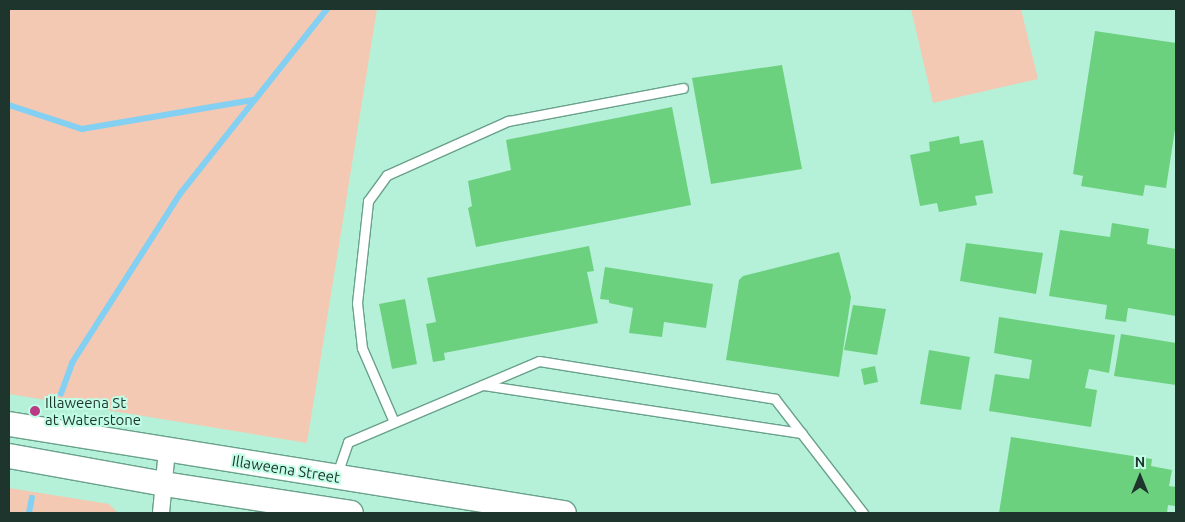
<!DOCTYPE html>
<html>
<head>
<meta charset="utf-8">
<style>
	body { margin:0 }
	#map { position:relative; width:1185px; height:522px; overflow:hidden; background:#b5f0d8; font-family:Ubuntu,sans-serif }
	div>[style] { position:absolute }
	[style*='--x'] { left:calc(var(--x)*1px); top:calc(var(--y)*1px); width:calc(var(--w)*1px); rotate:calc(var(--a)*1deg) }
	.green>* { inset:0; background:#f3c9b4 }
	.stream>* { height:5.5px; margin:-2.75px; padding:0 2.75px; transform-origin:2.75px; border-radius:2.75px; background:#83d0f2 }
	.building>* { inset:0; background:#6cd17f }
	.roads { filter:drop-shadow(1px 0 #69a18b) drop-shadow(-1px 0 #69a18b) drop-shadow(0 1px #69a18b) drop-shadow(0 -1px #69a18b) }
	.lane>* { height:9px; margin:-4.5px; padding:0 4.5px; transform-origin:4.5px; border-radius:4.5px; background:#fff }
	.street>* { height:16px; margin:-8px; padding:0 8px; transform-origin:8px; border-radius:8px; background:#fff }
	.secondary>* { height:24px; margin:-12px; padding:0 12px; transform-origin:12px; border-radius:12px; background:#fff }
	.dots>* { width:14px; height:14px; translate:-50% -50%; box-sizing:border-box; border:2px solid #c2fde6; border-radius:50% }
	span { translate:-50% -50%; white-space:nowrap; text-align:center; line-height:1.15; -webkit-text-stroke:4px #c2fde6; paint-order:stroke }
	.poi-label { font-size:15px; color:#1e352d }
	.left { translate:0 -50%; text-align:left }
	.street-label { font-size:15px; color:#1e352d }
	.frame { position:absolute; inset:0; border:10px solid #1e352d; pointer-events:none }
	.north { position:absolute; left:1115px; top:452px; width:50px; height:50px; -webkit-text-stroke:4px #c2fde6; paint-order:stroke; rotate:0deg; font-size:14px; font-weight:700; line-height:20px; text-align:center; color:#1e352d }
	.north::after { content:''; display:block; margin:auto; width:18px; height:22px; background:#1e352d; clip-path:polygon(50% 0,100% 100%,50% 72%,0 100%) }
</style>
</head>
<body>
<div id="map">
	<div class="green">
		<div style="clip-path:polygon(9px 9px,377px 9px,307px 443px,9px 394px)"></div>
		<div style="clip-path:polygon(911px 9px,1021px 9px,1038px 79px,933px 103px)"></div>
		<div style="clip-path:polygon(9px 488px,109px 504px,118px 513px,9px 513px)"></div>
	</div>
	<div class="stream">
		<div style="--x:9;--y:105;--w:77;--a:18.2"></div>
		<div style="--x:82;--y:129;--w:173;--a:-9.6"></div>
		<div style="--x:61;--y:394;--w:33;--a:-70"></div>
		<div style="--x:72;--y:363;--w:201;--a:-57.4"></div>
		<div style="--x:180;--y:194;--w:236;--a:-51.5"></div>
		<div style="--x:29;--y:513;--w:15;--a:-79"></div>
	</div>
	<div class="building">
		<div style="clip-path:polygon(1095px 31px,1176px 43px,1176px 123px,1166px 188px,1145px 185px,1143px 196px,1081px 186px,1083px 176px,1073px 174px)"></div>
		<div style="clip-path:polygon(782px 65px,802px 169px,711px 184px,692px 78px)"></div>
		<div style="clip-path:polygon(672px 107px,691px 205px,476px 247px,468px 208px,472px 206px,468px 181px,511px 170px,506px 140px)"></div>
		<div style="clip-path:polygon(959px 136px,960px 144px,983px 140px,993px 193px,975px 196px,977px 205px,939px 212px,937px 203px,920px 206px,910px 155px,930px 151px,929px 142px)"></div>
		<div style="clip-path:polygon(1112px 223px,1149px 229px,1147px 244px,1176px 249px,1176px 316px,1128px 308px,1126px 322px,1105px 319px,1107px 305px,1049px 296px,1060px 230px,1110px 237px)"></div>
		<div style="clip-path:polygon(966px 243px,1043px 253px,1036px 294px,960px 281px)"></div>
		<div style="clip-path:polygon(589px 246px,594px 271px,587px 272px,598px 323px,444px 353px,445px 360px,433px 362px,426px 324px,436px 322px,427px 278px)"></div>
		<div style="clip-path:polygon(839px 252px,851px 297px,839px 377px,726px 360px,739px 280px,743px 276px)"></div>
		<div style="clip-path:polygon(605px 267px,713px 284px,706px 328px,664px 322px,662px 337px,629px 333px,633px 308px,609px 303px,609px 300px,600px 299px)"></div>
		<div style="clip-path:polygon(405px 299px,417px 364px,392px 369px,379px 304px)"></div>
		<div style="clip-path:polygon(853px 305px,886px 309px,877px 355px,844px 350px)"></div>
		<div style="clip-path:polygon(999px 317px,1115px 335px,1109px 373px,1089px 369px,1085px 388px,1097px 390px,1091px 427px,989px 411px,995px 374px,1029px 379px,1032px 360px,994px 353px)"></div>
		<div style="clip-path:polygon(1121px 334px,1176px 343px,1176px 385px,1114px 376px)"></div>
		<div style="clip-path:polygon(929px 350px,970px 357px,961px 410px,920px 404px)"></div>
		<div style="clip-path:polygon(875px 366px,878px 382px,864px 385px,861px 369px)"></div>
		<div style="clip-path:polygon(1011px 437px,1152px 459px,1151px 466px,1172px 470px,1169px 486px,1176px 487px,1175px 506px,1168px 505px,1167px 513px,999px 513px)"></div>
	</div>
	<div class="roads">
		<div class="lane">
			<div style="--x:483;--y:385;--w:322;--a:8.6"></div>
			<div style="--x:394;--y:422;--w:81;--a:-113.4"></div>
			<div style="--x:362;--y:348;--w:45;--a:-96.3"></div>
			<div style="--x:357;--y:303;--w:103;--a:-83.8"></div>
			<div style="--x:368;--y:201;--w:32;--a:-54"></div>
			<div style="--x:387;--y:175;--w:133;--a:-24.1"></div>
			<div style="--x:508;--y:121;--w:178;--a:-10.7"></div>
			<div style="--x:337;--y:474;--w:34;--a:-71"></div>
			<div style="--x:348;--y:442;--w:207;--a:-23"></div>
			<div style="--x:539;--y:361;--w:239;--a:9.1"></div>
			<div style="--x:775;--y:399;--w:144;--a:52.3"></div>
		</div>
		<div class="street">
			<div style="--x:161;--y:513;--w:63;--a:-84.6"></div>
		</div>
		<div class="secondary">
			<div style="--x:9;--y:424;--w:562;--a:9.11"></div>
			<div style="--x:9;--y:456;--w:158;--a:10.2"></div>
			<div style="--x:164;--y:484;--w:189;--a:8.8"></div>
		</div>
	</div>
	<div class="dots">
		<div style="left:35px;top:411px;background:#ba3a86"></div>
	</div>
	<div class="poi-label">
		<span class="left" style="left:45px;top:411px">Illaweena St<br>at Waterstone</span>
	</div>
	<div class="street-label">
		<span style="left:286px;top:469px;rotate:9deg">Illaweena Street</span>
	</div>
	<div class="frame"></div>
	<div class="north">N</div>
</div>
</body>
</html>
